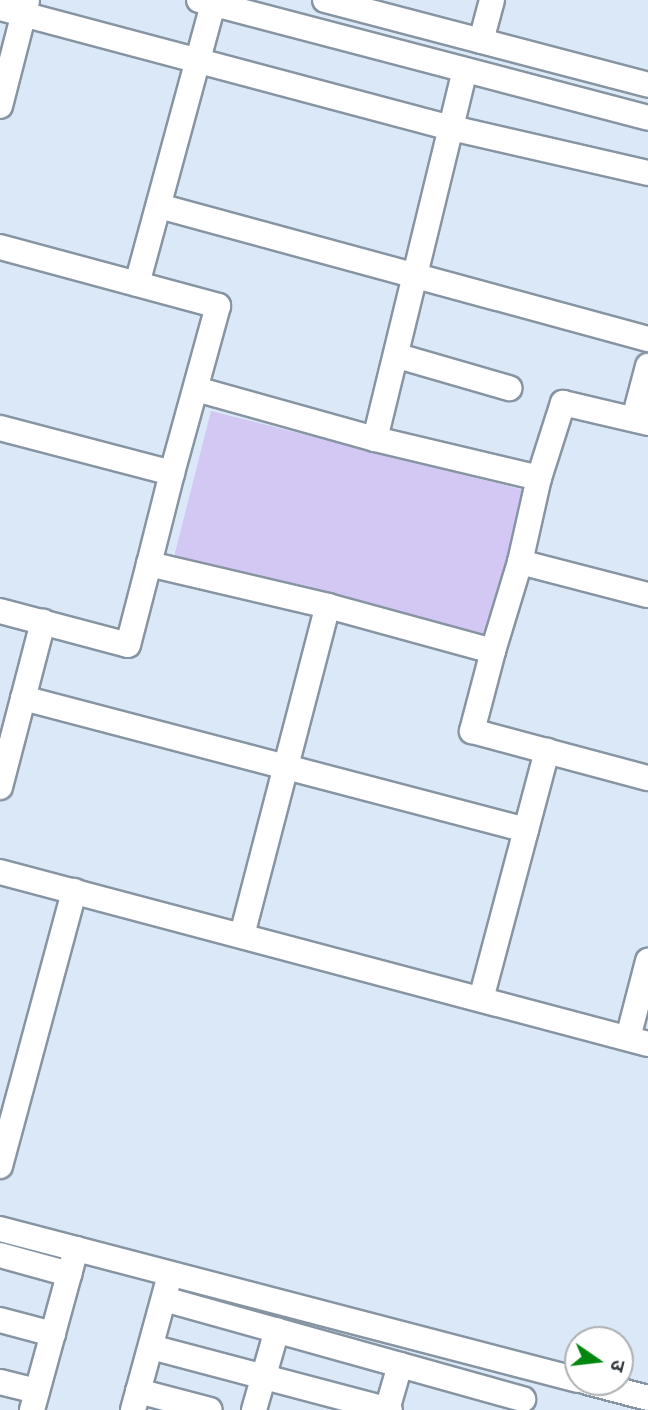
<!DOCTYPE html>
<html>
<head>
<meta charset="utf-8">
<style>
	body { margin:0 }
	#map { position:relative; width:648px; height:1410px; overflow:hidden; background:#dae8f7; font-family:Karla,"Noto Sans Devanagari",sans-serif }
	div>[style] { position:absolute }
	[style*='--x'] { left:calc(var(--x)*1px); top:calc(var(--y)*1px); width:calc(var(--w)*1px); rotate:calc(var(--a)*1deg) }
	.green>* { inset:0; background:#d2c8f3 }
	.roads { filter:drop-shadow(2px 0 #8794a2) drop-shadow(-2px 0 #8794a2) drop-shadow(0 2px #8794a2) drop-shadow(0 -2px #8794a2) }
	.minor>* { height:24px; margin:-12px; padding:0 12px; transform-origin:12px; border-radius:12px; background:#fff }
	span { translate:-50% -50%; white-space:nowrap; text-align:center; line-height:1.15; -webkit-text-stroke:7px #fff; paint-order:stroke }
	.north { position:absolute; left:564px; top:1326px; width:70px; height:70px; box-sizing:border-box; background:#fff; border:2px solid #aeb0b2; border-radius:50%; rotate:104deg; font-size:19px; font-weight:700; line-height:28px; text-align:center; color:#34393f }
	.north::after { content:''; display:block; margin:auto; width:24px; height:32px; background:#01870e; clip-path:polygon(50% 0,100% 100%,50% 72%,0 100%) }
</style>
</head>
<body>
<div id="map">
	<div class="green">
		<div style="clip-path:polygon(211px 411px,532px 492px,494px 639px,174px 557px)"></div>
	</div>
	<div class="roads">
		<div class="minor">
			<div style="--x:199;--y:0;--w:464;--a:14.7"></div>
			<div style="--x:325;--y:0;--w:334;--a:14.7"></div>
			<div style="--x:0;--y:8;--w:463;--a:14.9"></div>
			<div style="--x:447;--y:127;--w:206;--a:12.9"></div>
			<div style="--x:481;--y:41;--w:42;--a:-75"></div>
			<div style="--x:0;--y:106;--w:108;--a:-75.6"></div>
			<div style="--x:159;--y:206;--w:507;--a:15.22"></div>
			<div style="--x:0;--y:247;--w:226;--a:15.1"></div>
			<div style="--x:218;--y:306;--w:173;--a:105.4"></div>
			<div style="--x:172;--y:473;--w:94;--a:104.2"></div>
			<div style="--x:149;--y:564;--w:184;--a:13.2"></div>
			<div style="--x:328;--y:606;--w:171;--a:15.3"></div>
			<div style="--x:493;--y:651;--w:93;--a:-73.1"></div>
			<div style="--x:520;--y:562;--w:86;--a:-77.3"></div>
			<div style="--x:539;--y:478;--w:169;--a:-166.6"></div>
			<div style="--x:375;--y:439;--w:186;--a:-164.4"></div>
			<div style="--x:137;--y:284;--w:290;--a:-74.8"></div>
			<div style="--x:398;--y:356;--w:116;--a:16.1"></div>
			<div style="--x:634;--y:419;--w:55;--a:-75.2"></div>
			<div style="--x:0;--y:428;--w:178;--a:14.7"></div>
			<div style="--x:375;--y:439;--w:379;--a:-76.3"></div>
			<div style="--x:539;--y:478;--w:79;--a:-72.3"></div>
			<div style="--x:563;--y:403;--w:87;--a:13.2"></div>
			<div style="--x:520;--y:562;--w:132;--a:14.5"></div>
			<div style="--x:0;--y:611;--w:132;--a:14.9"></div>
			<div style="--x:128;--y:645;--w:84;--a:-75.5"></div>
			<div style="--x:493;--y:651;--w:83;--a:104.7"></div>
			<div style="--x:472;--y:731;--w:182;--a:15"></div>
			<div style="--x:23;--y:698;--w:520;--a:14.7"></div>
			<div style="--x:0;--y:787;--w:171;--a:-75.4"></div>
			<div style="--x:0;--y:872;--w:670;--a:14.87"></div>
			<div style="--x:242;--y:935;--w:340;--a:-75.4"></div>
			<div style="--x:481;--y:999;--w:257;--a:-75.1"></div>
			<div style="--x:628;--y:1038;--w:80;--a:-75.4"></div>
			<div style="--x:0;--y:1166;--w:285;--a:-74.9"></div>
			<div style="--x:0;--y:1229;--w:597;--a:14.64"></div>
			<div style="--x:0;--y:1255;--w:72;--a:15.4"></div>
			<div style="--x:164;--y:1299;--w:373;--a:15.6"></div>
			<div style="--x:0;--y:1320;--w:55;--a:14.8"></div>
			<div style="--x:151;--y:1347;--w:247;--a:14.8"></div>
			<div style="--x:0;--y:1382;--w:38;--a:14"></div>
			<div style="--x:587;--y:1382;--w:63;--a:14.7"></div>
			<div style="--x:138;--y:1391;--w:74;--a:14.8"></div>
			<div style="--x:32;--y:1410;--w:167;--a:-74.7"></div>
			<div style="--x:133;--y:1410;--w:129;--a:-74.7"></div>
			<div style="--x:254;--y:1410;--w:83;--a:-74"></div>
			<div style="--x:387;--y:1410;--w:47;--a:-73.9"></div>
		</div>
	</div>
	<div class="north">उ</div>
</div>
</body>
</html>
